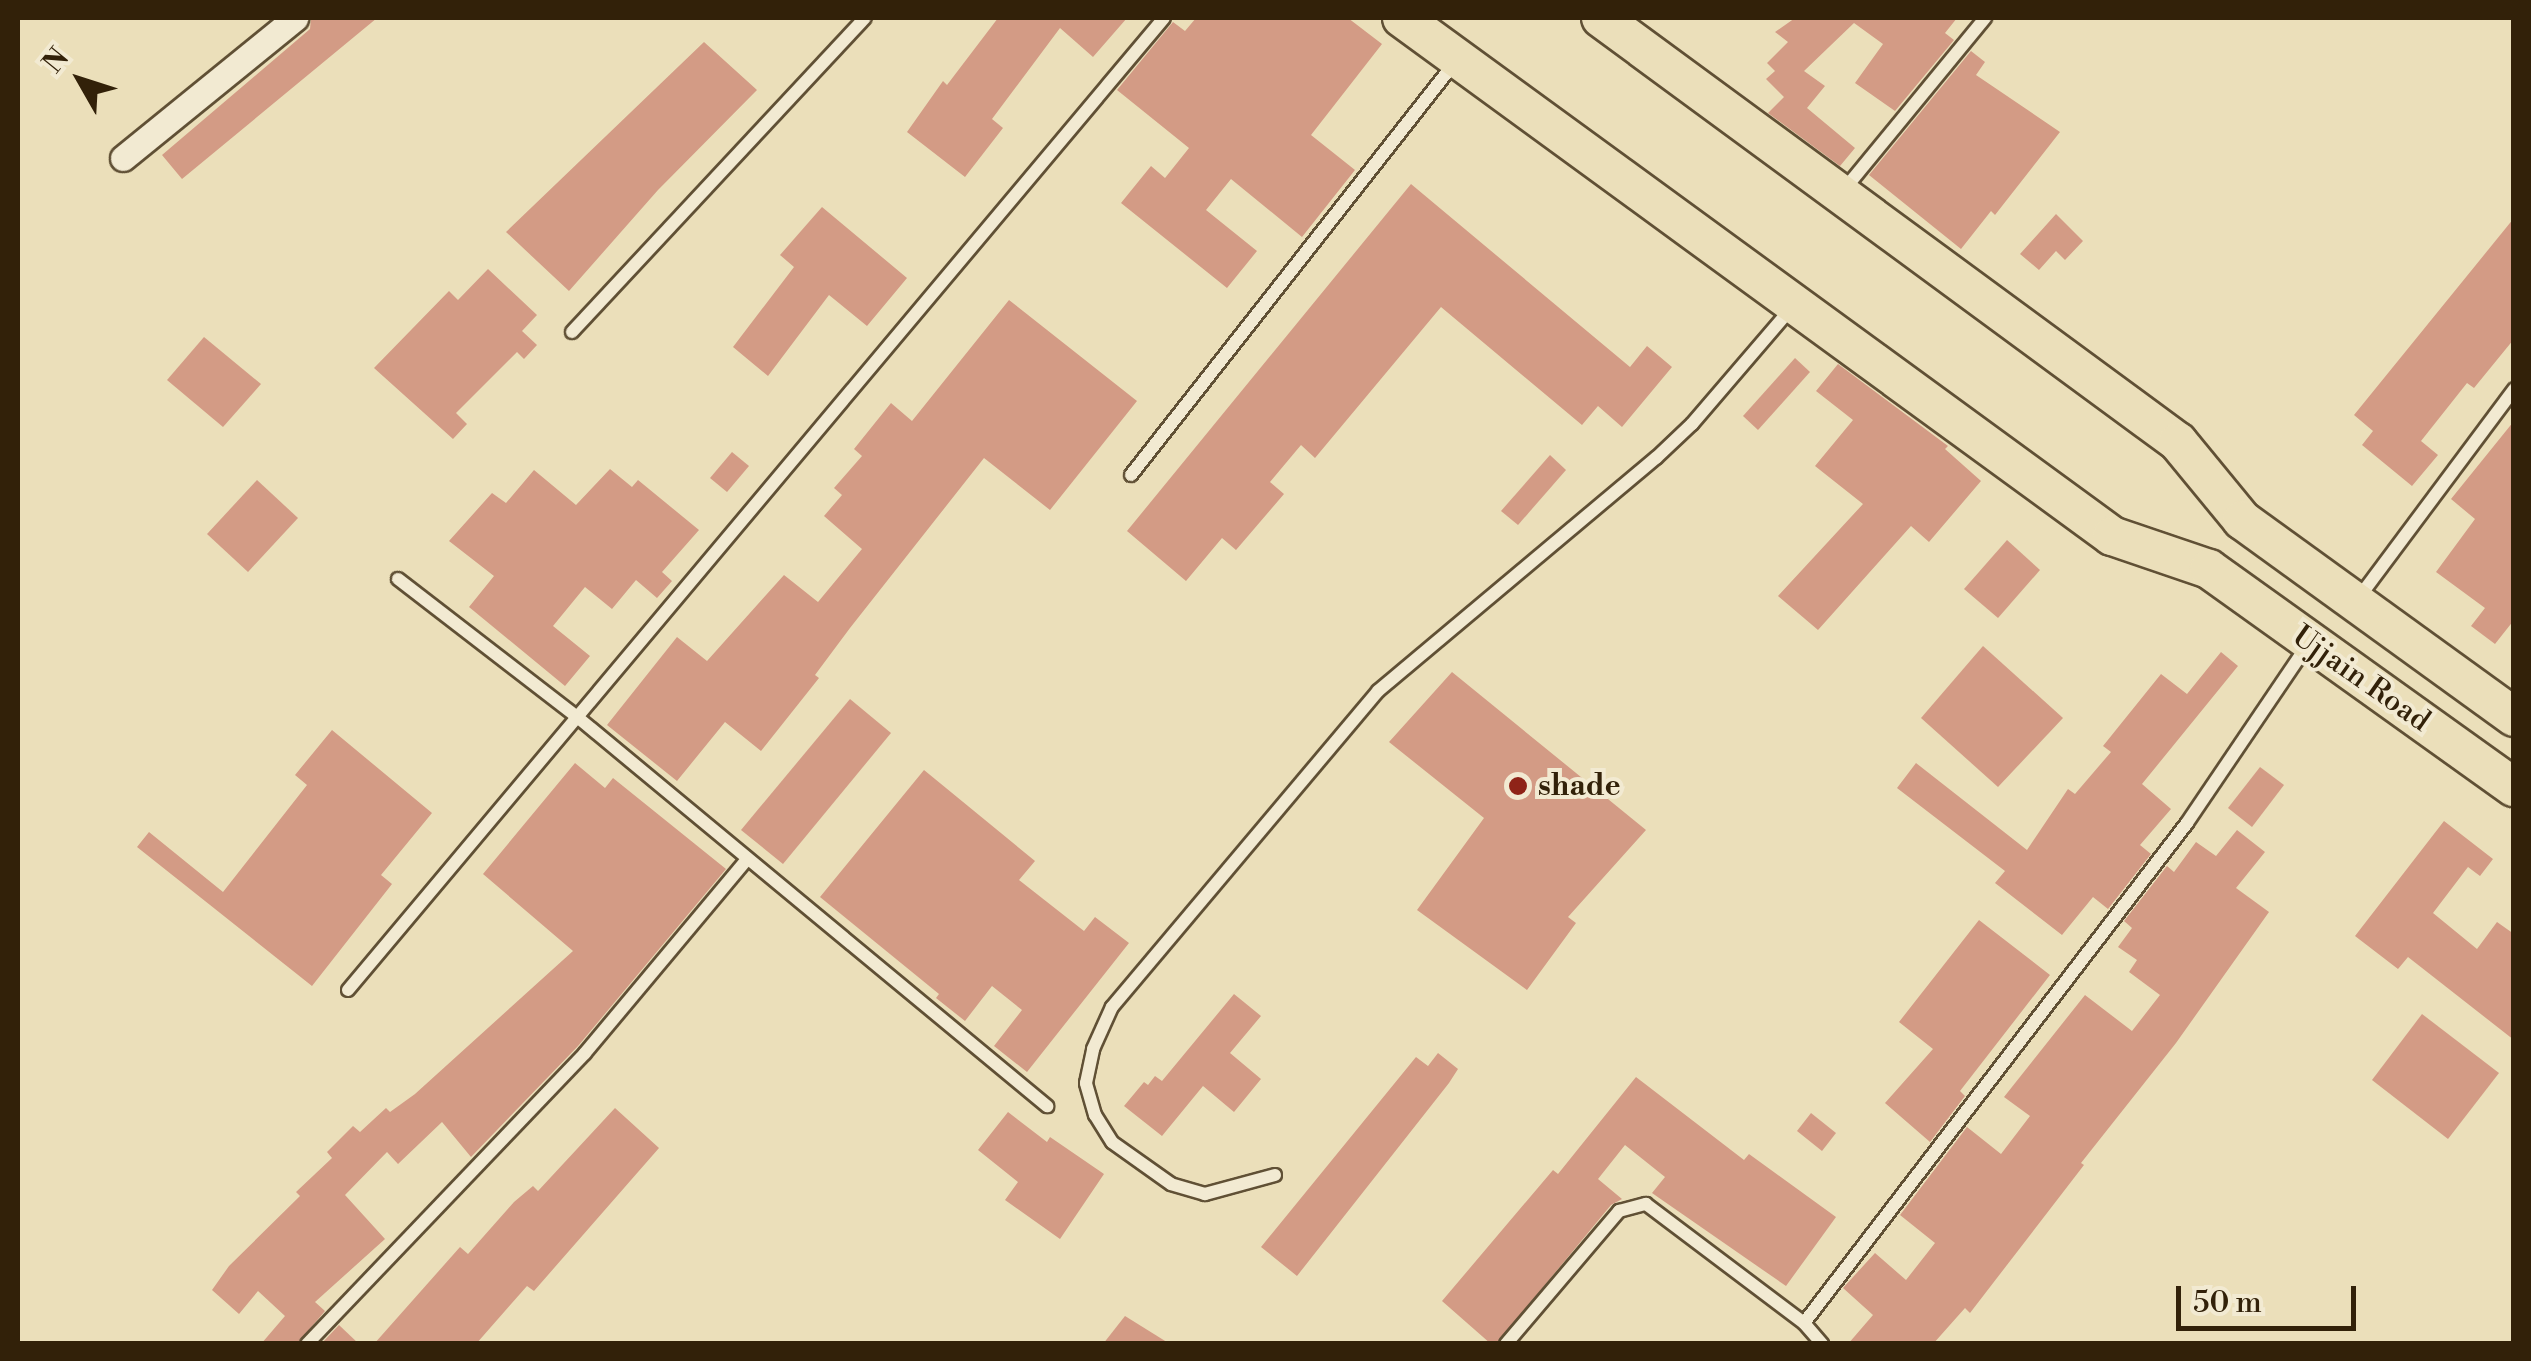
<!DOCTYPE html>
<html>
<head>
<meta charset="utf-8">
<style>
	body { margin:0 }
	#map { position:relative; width:2531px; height:1361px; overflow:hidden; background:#ebdfba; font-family:"Libre Bodoni",serif }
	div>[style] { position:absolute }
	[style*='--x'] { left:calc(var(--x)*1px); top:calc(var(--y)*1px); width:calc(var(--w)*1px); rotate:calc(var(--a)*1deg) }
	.building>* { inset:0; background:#d39b85 }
	.roads { filter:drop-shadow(2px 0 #605035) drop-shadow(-2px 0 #605035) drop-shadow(0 2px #605035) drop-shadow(0 -2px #605035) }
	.service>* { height:12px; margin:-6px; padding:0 6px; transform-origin:6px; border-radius:6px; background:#f2ead2 }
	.minor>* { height:25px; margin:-12.5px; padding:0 12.5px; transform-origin:12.5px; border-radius:12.5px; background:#f2ead2 }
	.primary>* { height:38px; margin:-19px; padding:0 19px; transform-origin:19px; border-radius:19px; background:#ebdfba }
	.dots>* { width:28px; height:28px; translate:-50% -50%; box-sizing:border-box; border:5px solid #f2ead2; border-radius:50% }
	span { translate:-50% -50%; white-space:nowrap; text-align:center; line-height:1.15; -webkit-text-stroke:8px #f2ead2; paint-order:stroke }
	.street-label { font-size:30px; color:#322109 }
	.poi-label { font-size:30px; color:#322109; font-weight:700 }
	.left { translate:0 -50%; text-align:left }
	.frame { position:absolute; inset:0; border:20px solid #322109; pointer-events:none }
	.north { position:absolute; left:30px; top:30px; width:100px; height:100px; -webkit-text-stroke:8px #f2ead2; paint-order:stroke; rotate:309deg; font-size:28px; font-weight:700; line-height:40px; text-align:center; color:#322109 }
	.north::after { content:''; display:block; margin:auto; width:35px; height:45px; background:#322109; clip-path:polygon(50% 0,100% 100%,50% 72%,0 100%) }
	.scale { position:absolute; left:2176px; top:1286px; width:180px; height:45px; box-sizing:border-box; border:5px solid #322109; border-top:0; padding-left:12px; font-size:30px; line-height:35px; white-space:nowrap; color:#322109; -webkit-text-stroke:8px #f2ead2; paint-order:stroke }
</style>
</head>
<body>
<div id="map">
	<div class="building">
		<div style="clip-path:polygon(311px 18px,377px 18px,182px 179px,162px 155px,310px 29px)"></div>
		<div style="clip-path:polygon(998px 18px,1127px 18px,1093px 57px,1060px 28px,992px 119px,1003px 128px,965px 177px,907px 132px,943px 81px,947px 85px)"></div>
		<div style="clip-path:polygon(1196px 18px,1348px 18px,1382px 44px,1311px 135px,1355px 170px,1302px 237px,1231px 179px,1206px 210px,1257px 251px,1227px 288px,1121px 203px,1151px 166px,1165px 178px,1189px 148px,1117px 90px,1173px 22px,1185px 31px)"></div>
		<div style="clip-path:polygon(1795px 18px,1957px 18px,1945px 33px,1954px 40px,1895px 111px,1855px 83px,1883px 44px,1854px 23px,1804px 71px,1825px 86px,1807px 108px,1855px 148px,1840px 166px,1768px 113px,1784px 97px,1766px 79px,1775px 71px,1767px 63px,1788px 42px,1775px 32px)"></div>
		<div style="clip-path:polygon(704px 42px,757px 90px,658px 190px,569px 291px,506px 232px)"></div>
		<div style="clip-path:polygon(1971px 51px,1985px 62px,1976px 75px,2060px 132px,1995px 215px,1991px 211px,1961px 249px,1869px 175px)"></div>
		<div style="clip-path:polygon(1411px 184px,1630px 367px,1647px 346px,1672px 367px,1622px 427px,1598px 406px,1582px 425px,1441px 307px,1315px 458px,1301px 445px,1270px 482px,1284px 494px,1236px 550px,1222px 538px,1186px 581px,1127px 531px)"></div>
		<div style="clip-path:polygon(822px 207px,907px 278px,867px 326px,829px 295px,768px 376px,733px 347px,794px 267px,780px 255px)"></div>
		<div style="clip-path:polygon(2056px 214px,2083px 241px,2065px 260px,2056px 251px,2039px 270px,2020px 254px)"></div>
		<div style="clip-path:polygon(2514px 218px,2514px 339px,2474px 388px,2467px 383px,2421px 441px,2438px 455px,2412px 486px,2362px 445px,2373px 431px,2354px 415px)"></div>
		<div style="clip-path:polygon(488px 269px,537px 315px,522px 331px,537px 345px,524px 359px,517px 352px,456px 413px,467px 424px,453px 439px,374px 368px,449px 291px,458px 300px)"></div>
		<div style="clip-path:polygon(1009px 300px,1137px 401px,1050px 510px,984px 458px,850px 628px,815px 675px,819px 678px,761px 751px,725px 722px,677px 781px,607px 725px,677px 637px,707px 661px,784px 575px,818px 602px,862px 549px,824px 516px,842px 495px,834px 488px,862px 456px,854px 449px,891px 403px,912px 421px)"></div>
		<div style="clip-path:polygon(204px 337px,261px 384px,223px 427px,167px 380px)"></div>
		<div style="clip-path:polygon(1795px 358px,1810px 372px,1758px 430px,1743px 416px)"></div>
		<div style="clip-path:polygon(1838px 364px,1948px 446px,1945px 449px,1981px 481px,1929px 542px,1911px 526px,1818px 630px,1778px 596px,1863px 504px,1815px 466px,1853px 420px,1816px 391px)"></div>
		<div style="clip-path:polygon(2514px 421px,2514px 620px,2495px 644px,2471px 626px,2485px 608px,2436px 572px,2475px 519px,2451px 499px)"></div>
		<div style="clip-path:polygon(732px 452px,749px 466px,727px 492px,710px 478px)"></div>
		<div style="clip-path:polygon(1550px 455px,1566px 470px,1518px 525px,1501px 511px)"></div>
		<div style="clip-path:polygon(610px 469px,632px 487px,638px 480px,699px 530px,662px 572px,672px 581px,657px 598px,636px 580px,612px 609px,585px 587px,553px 626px,590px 656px,565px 686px,469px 607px,494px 576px,449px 541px,492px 493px,506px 503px,534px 470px,576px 505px)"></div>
		<div style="clip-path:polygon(257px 480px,298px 518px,248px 572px,207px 534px)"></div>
		<div style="clip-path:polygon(2007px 540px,2040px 570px,1998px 618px,1964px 589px)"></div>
		<div style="clip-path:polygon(1983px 646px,2063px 718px,1998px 787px,1921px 718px)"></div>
		<div style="clip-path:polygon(2221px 652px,2238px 666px,2142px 784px,2171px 809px,2140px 845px,2151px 854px,2108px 909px,2093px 897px,2062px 935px,1995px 883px,2005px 871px,1897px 788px,1916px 763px,2027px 850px,2068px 789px,2075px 794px,2111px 752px,2103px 746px,2161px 674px,2187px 694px)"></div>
		<div style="clip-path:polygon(1452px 672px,1646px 830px,1568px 917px,1576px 923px,1527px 990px,1417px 910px,1484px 818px,1389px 742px)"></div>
		<div style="clip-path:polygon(850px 699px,891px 733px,783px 864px,741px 830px)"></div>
		<div style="clip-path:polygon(332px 730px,432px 813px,381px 875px,392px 884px,312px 986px,137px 847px,149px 832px,223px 892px,307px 785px,295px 775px)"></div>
		<div style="clip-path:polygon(575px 763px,605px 788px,613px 778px,726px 869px,578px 1046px,471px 1157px,442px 1122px,398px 1164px,387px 1152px,345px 1195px,385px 1239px,315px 1302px,325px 1311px,297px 1344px,261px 1344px,285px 1316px,258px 1291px,239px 1314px,212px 1290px,229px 1266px,300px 1196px,296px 1192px,332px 1158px,327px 1152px,353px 1126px,360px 1132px,386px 1108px,390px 1112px,415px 1094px,573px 951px,483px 874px)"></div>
		<div style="clip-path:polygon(2260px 767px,2284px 785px,2252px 827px,2228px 808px)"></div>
		<div style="clip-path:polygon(924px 770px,1035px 861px,1019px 880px,1084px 931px,1095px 917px,1129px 943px,1027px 1072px,994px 1046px,1022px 1010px,992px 986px,965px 1021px,936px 998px,939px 994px,820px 897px)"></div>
		<div style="clip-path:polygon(2444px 821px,2493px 859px,2480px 876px,2468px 867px,2433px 913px,2477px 949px,2497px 922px,2514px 934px,2514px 1040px,2408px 957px,2398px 969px,2355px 936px)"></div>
		<div style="clip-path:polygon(2237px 830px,2265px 852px,2236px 888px,2269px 912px,2176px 1043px,2081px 1163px,2084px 1165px,1970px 1313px,1965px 1308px,1933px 1344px,1848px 1344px,1873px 1315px,1843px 1288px,1875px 1253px,1906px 1280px,1935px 1243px,1900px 1215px,1967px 1127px,2001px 1154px,2030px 1116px,2004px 1097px,2085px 995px,2132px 1031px,2160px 995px,2129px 972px,2137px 960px,2118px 947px,2132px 928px,2124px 921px,2167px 866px,2174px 872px,2196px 842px,2216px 856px)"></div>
		<div style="clip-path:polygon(1979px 920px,2050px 975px,1960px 1091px,1965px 1096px,1930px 1142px,1885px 1103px,1933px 1049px,1899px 1022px)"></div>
		<div style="clip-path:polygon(1234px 994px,1261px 1016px,1230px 1053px,1261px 1079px,1234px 1112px,1203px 1086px,1162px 1136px,1124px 1106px,1144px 1082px,1148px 1085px,1155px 1076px,1162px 1081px)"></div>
		<div style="clip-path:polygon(2422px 1014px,2499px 1073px,2448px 1139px,2372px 1080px)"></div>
		<div style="clip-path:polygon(1438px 1053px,1458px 1069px,1449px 1083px,1297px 1276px,1261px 1247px,1416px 1057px,1428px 1066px)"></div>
		<div style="clip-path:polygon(1636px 1077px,1744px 1160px,1749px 1154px,1836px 1217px,1786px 1286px,1652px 1193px,1665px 1177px,1625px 1145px,1598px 1179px,1622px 1199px,1611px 1205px,1496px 1344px,1491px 1344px,1442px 1301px,1553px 1170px,1558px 1174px)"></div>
		<div style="clip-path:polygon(615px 1108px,659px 1148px,534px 1291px,527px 1286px,476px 1344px,374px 1344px,460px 1247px,468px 1254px,514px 1202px,533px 1186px,538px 1191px)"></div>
		<div style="clip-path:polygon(1008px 1112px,1047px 1142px,1050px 1137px,1104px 1174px,1060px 1239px,1005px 1200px,1018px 1182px,978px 1150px)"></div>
		<div style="clip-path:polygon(1811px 1113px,1836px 1133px,1822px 1151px,1797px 1131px)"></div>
		<div style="clip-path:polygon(1125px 1316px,1170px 1344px,1103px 1344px)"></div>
		<div style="clip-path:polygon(339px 1325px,359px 1344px,321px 1344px)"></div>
	</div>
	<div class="roads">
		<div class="service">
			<div style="--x:1843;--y:191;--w:224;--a:-50.6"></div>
			<div style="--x:572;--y:332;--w:429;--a:-47"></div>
			<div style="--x:1131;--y:475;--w:526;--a:-51.87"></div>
			<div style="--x:398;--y:579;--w:225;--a:37.6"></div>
			<div style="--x:576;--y:716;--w:612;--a:39.63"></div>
			<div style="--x:2357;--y:600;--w:263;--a:-53.3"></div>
			<div style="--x:348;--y:990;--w:1269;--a:-49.99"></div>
			<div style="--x:1275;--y:1175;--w:73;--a:164.8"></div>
			<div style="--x:1205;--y:1194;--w:35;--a:-164"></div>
			<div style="--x:1171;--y:1184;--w:72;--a:-144.6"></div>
			<div style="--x:1112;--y:1142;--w:32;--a:-122"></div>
			<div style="--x:1095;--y:1115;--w:33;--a:-106"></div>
			<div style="--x:1086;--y:1083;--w:35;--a:-78"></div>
			<div style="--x:1093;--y:1049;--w:46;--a:-65.7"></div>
			<div style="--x:1112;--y:1007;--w:413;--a:-49.9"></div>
			<div style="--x:1378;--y:691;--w:363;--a:-40"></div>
			<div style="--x:1656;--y:458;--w:50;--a:-43.4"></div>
			<div style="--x:1692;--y:424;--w:155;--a:-49.4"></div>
			<div style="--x:1804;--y:1323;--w:630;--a:-52.55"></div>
			<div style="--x:2187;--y:823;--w:216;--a:-55.9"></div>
			<div style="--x:307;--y:1344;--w:402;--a:-46.3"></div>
			<div style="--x:585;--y:1053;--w:253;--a:-50.1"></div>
			<div style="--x:1506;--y:1344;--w:175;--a:-49.6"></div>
			<div style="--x:1619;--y:1211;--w:28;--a:-15"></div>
			<div style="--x:1646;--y:1204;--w:198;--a:37"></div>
			<div style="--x:1804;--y:1323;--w:28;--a:49"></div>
		</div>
		<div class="minor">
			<div style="--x:123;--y:158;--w:222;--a:-39.1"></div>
		</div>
		<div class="primary">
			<div style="--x:1402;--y:18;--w:879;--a:36.11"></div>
			<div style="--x:2112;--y:536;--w:102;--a:18.8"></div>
			<div style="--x:2209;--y:569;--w:375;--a:35.6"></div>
			<div style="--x:1601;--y:18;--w:716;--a:36.31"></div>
			<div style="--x:2178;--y:442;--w:101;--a:50.6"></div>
			<div style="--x:2242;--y:520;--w:336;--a:35.9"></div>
		</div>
	</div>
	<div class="dots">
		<div style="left:1518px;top:786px;background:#8f2418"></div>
	</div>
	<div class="street-label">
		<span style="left:2361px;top:679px;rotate:35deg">Ujjain Road</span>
	</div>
	<div class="poi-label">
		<span class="left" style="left:1538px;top:786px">shade</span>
	</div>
	<div class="frame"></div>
	<div class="north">N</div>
	<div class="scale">50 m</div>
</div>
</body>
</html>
